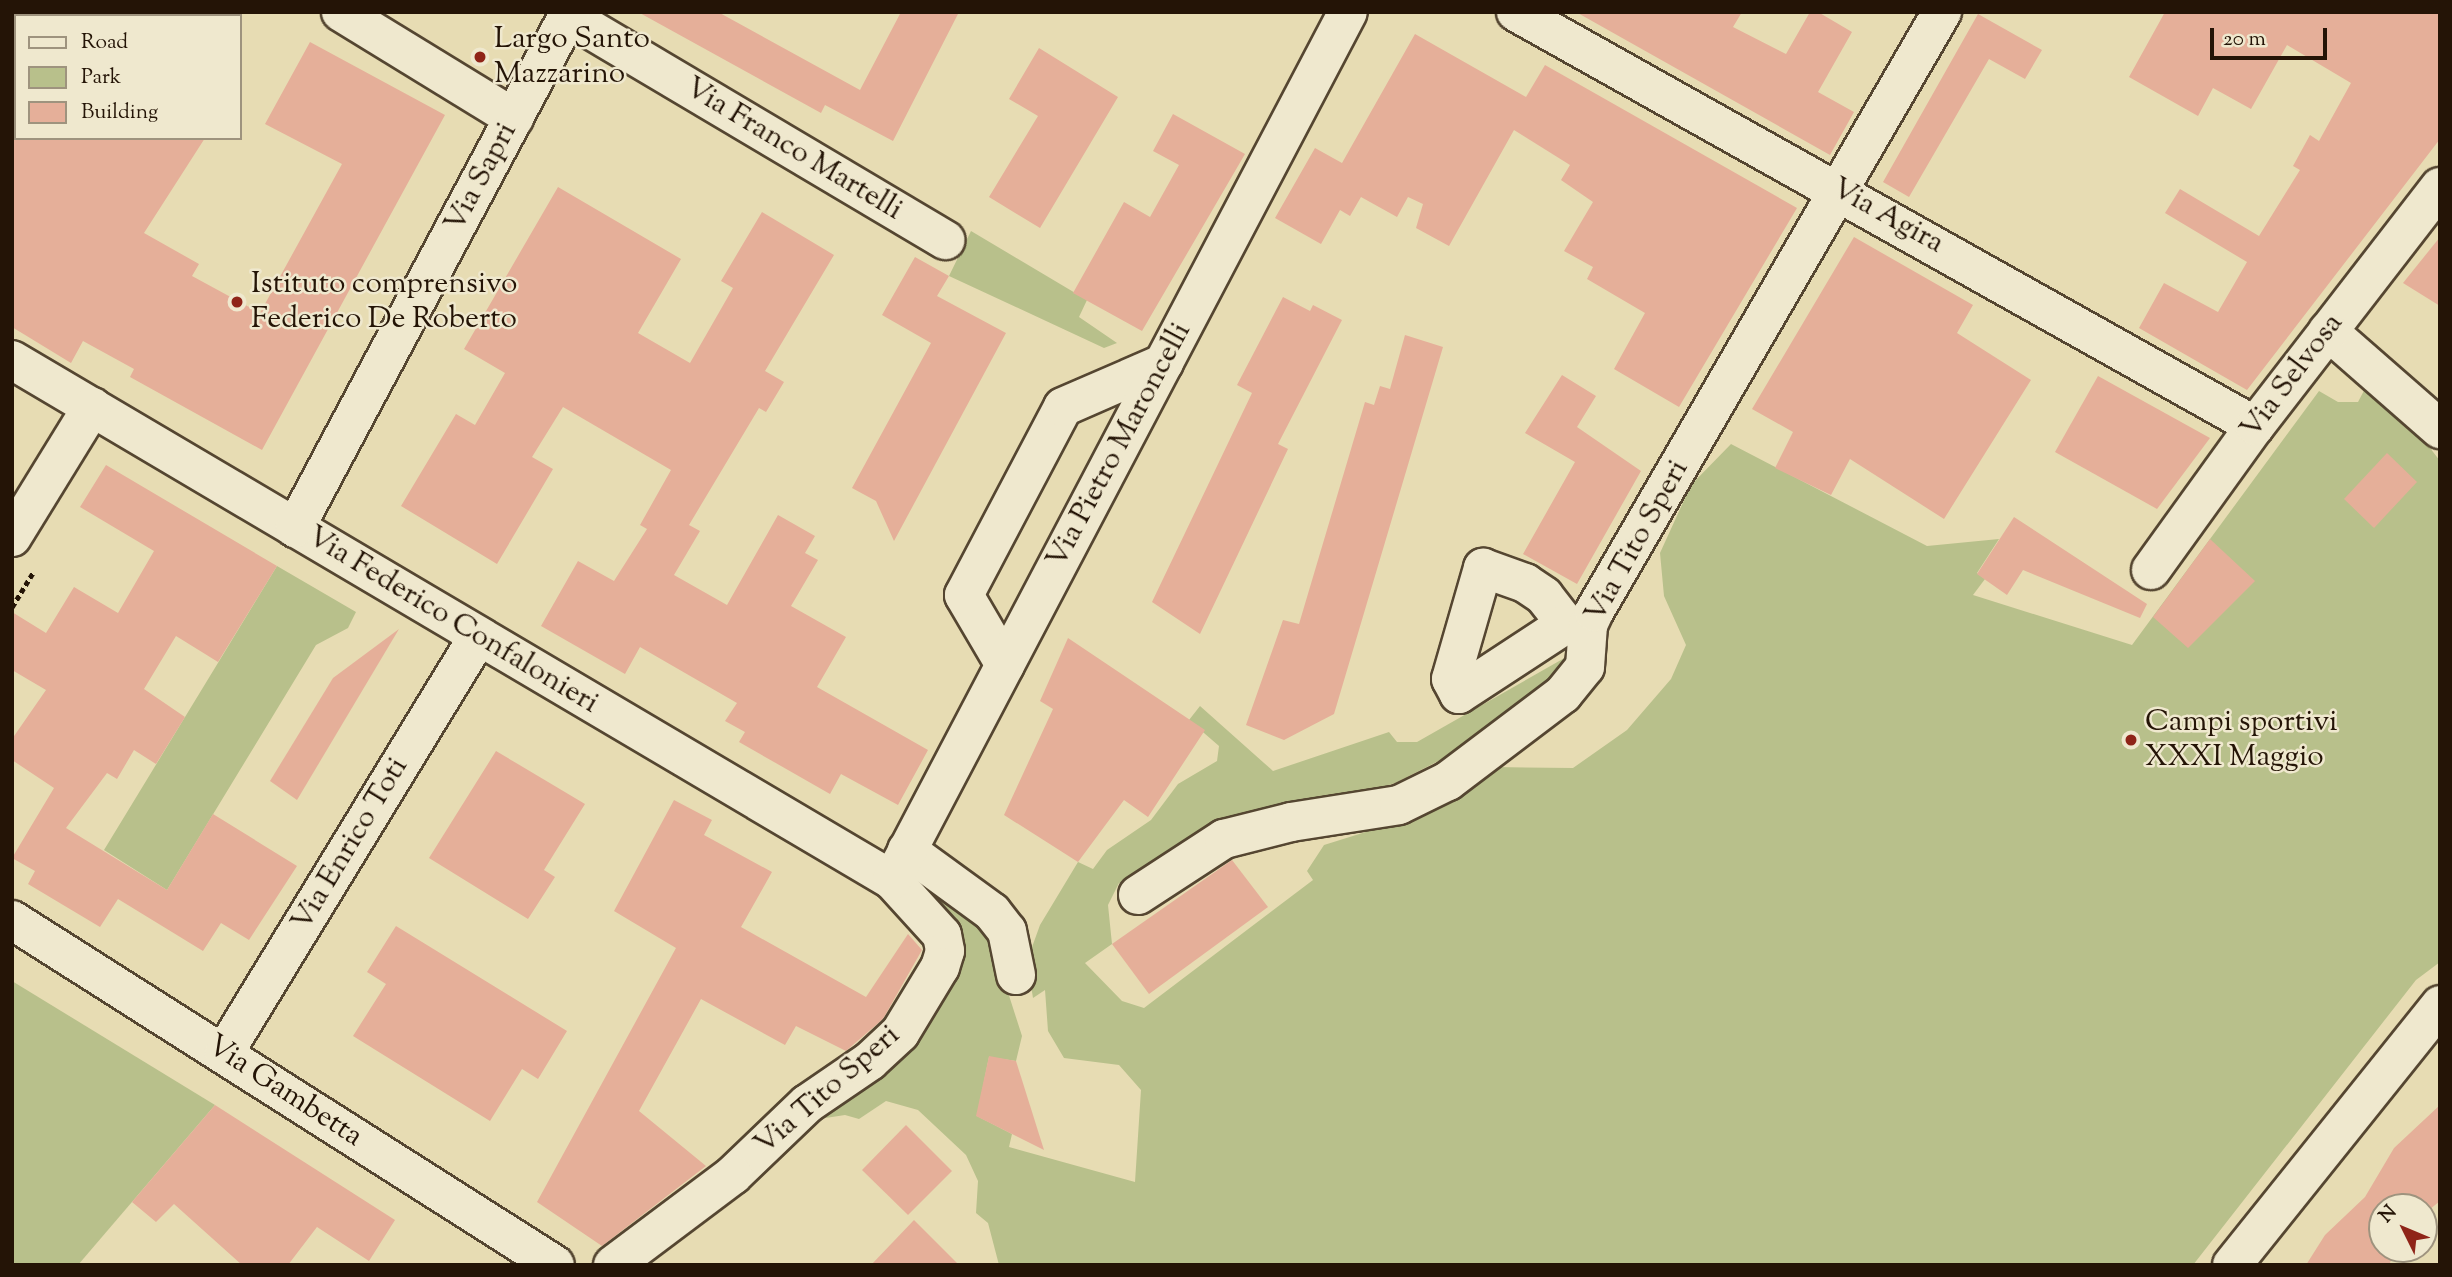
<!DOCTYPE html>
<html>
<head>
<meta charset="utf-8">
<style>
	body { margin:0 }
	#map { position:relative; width:2452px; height:1277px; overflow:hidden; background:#e7dcb3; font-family:"Sorts Mill Goudy",serif }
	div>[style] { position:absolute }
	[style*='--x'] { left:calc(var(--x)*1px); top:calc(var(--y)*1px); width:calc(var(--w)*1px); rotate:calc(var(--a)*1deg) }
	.green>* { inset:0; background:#b8c08b }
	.building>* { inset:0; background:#e5af99 }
	.path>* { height:4.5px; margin-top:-2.25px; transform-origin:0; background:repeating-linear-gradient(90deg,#241406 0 5px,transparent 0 8.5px) }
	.roads { filter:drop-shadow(2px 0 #554631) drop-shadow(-2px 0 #554631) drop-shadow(0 2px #554631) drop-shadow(0 -2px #554631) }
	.minor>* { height:38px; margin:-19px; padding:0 19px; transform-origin:19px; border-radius:19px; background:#efe8ce }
	.dots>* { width:19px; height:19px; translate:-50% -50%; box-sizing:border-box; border:4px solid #efe8ce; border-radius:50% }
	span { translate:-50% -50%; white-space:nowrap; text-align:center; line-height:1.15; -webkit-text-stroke:5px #efe8ce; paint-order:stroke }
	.poi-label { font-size:30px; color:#241406 }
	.left { translate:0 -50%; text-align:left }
	.street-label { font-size:30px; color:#241406 }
	.frame { position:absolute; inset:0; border:14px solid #241406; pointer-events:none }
	.legend { position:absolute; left:14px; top:14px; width:228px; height:126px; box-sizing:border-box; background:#efe8ce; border:2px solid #9e937e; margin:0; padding:9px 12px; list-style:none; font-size:21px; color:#241406 }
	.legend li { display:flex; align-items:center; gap:14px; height:35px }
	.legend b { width:35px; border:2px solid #9e937e }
	.north { position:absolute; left:2368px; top:1193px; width:70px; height:70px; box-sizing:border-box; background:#efe8ce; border:2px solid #9e937e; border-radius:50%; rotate:313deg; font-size:19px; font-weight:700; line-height:28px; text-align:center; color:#241406 }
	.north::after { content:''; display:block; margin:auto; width:24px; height:32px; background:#8f2418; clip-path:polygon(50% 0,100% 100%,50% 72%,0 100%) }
	.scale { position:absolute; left:2210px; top:28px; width:117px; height:32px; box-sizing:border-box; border:4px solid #241406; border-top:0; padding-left:9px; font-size:21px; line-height:24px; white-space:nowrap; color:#241406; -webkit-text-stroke:5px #efe8ce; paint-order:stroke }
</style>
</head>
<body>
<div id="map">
	<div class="green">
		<div style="clip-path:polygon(971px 231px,1087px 300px,1079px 317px,1117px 343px,1104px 348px,949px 276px)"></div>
		<div style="clip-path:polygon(2367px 385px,2417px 431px,2440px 461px,2440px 962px,2416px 980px,2193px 1265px,999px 1265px,988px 1223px,976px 1213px,978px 1181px,966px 1155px,918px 1110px,886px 1101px,859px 1119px,845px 1115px,819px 1119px,959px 936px,927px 883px,987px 927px,1022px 1036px,1016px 1061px,989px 1057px,977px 1116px,1012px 1134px,1009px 1147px,1135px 1182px,1141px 1090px,1119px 1065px,1064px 1058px,1048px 1031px,1045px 990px,1033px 998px,1027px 961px,1040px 925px,1078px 862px,1093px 869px,1107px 850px,1151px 820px,1178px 784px,1217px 761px,1219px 746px,1189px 720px,1200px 706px,1273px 771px,1389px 732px,1397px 742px,1417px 742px,1568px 656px,1560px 675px,1468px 746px,1395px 783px,1342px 800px,1127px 886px,1119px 883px,1108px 905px,1112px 944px,1085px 963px,1122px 1001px,1144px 1008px,1313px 880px,1307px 871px,1324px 845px,1404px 820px,1493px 767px,1573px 768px,1627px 730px,1671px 679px,1686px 645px,1664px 596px,1660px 553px,1691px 485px,1731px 444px,1927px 546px,1999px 539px,1977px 573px,1985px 579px,1973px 595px,2132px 645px,2319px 391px,2338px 402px,2358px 402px)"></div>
		<div style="clip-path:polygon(277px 566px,356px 612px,348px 628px,316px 645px,167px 890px,104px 850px)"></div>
		<div style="clip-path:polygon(12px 981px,215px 1105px,78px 1265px,12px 1265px)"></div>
	</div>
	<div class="building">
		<div style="clip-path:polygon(638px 12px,718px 12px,860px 90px,901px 12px,959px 12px,893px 141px,825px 105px,821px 113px)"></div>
		<div style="clip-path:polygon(1576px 12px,1742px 12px,1733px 27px,1786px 54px,1810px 12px,1818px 12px,1852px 32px,1818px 92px,1854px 112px,1830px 155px)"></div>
		<div style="clip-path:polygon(2165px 12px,2440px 12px,2440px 139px,2247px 390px,2139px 328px,2164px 283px,2218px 312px,2247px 262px,2165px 213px,2180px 189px,2259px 236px,2300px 170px,2293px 166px,2310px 135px,2319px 141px,2351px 83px,2287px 45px,2251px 109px,2213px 88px,2198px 116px,2129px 77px)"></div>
		<div style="clip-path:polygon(1978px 14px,2042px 50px,2025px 79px,1989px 59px,1909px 197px,1883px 182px)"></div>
		<div style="clip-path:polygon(1415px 34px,1526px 97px,1545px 65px,1797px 208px,1679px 407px,1614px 369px,1645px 313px,1587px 279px,1593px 267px,1564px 251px,1593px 202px,1561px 180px,1570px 165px,1514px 130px,1449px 246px,1416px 228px,1423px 204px,1408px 197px,1397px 217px,1361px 197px,1350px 216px,1340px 210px,1321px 244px,1275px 218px,1315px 148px,1342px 163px)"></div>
		<div style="clip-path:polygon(310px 42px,445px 115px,262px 450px,130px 377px,134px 369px,83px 341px,71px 363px,12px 327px,12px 138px,205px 138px,144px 233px,199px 264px,192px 276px,260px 313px,342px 164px,265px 124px)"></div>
		<div style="clip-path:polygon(1039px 48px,1118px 97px,1040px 228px,989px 197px,1038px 116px,1009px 99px)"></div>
		<div style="clip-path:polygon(1173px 114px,1245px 154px,1142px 331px,1073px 293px,1124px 202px,1150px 217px,1179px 165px,1153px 151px)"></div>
		<div style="clip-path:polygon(558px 187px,681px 259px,638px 333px,690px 363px,733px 288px,721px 281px,762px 212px,834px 255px,765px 371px,784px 382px,766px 412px,759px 408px,689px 525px,700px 531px,674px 575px,727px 605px,778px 515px,815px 536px,805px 553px,818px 560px,791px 606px,846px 637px,817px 687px,928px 750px,898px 805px,841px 774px,830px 794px,739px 742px,745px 732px,725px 721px,737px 703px,640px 647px,625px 674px,541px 626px,578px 561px,614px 581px,647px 529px,640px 525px,671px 470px,563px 407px,532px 457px,553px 469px,497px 564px,401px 506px,456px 414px,475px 425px,505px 373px,464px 349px)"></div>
		<div style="clip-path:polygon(1854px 237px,1973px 305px,1957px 333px,2031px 380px,1944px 519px,1850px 459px,1831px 495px,1775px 468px,1793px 432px,1752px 409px)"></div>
		<div style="clip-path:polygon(2440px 237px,2440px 306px,2403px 283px)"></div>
		<div style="clip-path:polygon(915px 257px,949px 276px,937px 296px,1006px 333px,894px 541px,876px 501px,852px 488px,931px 343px,882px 315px)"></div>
		<div style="clip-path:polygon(1283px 297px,1310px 311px,1313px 305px,1342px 320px,1278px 444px,1288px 449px,1200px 634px,1152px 602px,1252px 393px,1237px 385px)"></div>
		<div style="clip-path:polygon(1405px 335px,1443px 347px,1334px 714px,1284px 740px,1246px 725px,1283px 620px,1299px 624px,1365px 402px,1374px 405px,1380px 386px,1390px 389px)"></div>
		<div style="clip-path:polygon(1562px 375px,1596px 396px,1577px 427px,1641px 471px,1577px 584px,1523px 554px,1575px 462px,1525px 433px)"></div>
		<div style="clip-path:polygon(2098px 376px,2210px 438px,2157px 509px,2055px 452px)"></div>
		<div style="clip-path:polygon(2387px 453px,2417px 482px,2374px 528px,2344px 499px)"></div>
		<div style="clip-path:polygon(106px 465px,277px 566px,218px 662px,176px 636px,144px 689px,185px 717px,156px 764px,134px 750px,117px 779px,107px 773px,66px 828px,167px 890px,213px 814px,297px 866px,249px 940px,221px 923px,203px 951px,118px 899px,100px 927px,28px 884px,35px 871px,12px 858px,54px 788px,12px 760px,12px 739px,46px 690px,12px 670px,12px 612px,46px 633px,74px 587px,118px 613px,154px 551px,80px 507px)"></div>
		<div style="clip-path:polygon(2014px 517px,2147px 604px,2140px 618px,2023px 570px,2007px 595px,1977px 574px)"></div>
		<div style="clip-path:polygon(2210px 539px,2255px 581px,2188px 648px,2153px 617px)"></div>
		<div style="clip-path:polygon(399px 629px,297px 800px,270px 781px,333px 678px)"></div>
		<div style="clip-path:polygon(1068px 638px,1205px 730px,1148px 817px,1124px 800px,1078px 862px,1004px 815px,1053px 709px,1040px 701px)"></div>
		<div style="clip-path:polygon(496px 751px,585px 804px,544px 870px,555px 877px,528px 919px,429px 858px)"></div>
		<div style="clip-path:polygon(674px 800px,712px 820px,704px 835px,772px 872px,741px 927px,866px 997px,908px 934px,922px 950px,883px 1019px,846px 1051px,796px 1026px,785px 1045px,701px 999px,639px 1111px,706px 1166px,602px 1246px,537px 1202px,676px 948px,614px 911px)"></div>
		<div style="clip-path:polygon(1232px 860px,1268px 907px,1149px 994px,1112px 944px)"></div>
		<div style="clip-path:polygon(396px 926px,567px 1031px,538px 1079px,522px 1069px,490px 1121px,353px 1036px,386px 984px,367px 972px)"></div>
		<div style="clip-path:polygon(989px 1056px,1016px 1061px,1044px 1150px,976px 1116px)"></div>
		<div style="clip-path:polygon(215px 1105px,395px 1220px,369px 1261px,317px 1227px,288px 1265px,242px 1265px,174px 1204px,156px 1222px,132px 1202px)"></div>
		<div style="clip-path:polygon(2440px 1105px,2440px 1201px,2424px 1214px,2424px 1207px,2382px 1207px,2382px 1249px,2396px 1249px,2389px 1265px,2306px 1265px,2325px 1235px,2365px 1197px,2394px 1148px)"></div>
		<div style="clip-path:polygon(906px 1125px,952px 1171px,908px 1215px,862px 1170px)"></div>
		<div style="clip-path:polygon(914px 1220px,959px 1265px,871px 1265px)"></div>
	</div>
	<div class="path">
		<div style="--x:12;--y:607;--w:42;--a:-58.6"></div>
	</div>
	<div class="roads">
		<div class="minor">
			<div style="--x:341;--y:12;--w:203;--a:31.5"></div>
			<div style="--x:1516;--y:12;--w:847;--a:29.26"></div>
			<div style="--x:568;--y:16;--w:439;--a:30.7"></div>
			<div style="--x:2328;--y:331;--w:149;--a:41.2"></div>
			<div style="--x:12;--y:360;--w:1022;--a:30.58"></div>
			<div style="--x:892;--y:880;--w:74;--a:47.7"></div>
			<div style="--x:942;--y:935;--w:16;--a:79"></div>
			<div style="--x:945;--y:951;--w:17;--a:107"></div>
			<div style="--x:940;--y:967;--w:77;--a:121.2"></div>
			<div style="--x:900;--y:1033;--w:41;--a:137"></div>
			<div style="--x:870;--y:1061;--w:76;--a:145.7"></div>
			<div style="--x:807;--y:1104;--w:103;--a:136.2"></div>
			<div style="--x:733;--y:1175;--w:150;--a:143.1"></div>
			<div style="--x:295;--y:528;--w:585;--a:-61.94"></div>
			<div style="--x:12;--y:537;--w:153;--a:-58.4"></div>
			<div style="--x:2151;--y:570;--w:178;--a:-54.2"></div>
			<div style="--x:2255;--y:426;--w:302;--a:-52.3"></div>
			<div style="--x:1566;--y:624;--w:128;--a:146.8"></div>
			<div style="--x:1459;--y:694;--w:17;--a:-118"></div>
			<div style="--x:1451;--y:679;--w:116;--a:-73.9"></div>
			<div style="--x:1483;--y:568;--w:45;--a:19.7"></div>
			<div style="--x:1525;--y:583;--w:23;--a:34"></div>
			<div style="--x:1544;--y:596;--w:36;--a:52"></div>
			<div style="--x:1566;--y:624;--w:22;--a:3"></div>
			<div style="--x:1005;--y:665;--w:81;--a:-120.4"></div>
			<div style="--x:964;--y:595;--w:212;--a:-62.2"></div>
			<div style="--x:1063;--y:407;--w:110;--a:-23.5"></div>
			<div style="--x:907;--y:850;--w:105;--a:36.1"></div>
			<div style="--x:992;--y:912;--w:24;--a:52"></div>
			<div style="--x:1007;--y:931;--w:45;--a:78.4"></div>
			<div style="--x:892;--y:880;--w:980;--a:-62.29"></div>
			<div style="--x:1138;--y:895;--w:103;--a:-33.1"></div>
			<div style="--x:1224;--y:839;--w:69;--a:-14.2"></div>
			<div style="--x:1291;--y:822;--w:109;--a:-8.9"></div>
			<div style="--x:1399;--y:805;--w:55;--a:-26.1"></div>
			<div style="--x:1448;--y:781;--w:144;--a:-37.1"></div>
			<div style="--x:1563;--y:694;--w:35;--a:-51"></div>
			<div style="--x:1585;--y:667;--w:42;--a:-85.9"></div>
			<div style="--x:1588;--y:625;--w:14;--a:-65"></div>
			<div style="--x:1594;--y:612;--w:694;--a:-59.89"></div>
			<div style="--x:12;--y:920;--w:643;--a:32.43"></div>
			<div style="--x:224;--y:1053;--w:487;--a:-58.6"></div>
			<div style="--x:2232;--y:1265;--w:333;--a:-51.3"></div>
		</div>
	</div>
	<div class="dots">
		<div style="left:480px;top:57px;background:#8f2418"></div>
		<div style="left:237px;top:302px;background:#8f2418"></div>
		<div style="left:2131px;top:740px;background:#8f2418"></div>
	</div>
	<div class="poi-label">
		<span class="left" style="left:494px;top:57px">Largo Santo<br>Mazzarino</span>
		<span class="left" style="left:251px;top:302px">Istituto comprensivo<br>Federico De Roberto</span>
		<span class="left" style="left:2145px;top:740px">Campi sportivi<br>XXXI Maggio</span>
	</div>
	<div class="street-label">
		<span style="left:793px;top:150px;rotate:31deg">Via Franco Martelli</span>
		<span style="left:482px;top:178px;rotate:-62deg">Via Sapri</span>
		<span style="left:1887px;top:217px;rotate:29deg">Via Agira</span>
		<span style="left:2293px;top:377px;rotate:-53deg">Via Selvosa</span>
		<span style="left:1120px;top:446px;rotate:-62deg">Via Pietro Maroncelli</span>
		<span style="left:1638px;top:542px;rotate:-61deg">Via Tito Speri</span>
		<span style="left:452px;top:621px;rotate:31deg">Via Federico Confalonieri</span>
		<span style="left:351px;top:845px;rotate:-59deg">Via Enrico Toti</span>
		<span style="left:828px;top:1091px;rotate:-41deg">Via Tito Speri</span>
		<span style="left:284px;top:1092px;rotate:33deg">Via Gambetta</span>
	</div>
	<div class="frame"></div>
	<ul class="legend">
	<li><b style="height:9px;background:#efe8ce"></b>Road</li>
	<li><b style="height:19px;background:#b8c08b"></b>Park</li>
	<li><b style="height:19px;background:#e5af99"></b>Building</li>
	</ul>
	<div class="north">N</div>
	<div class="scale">20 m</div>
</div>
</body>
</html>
